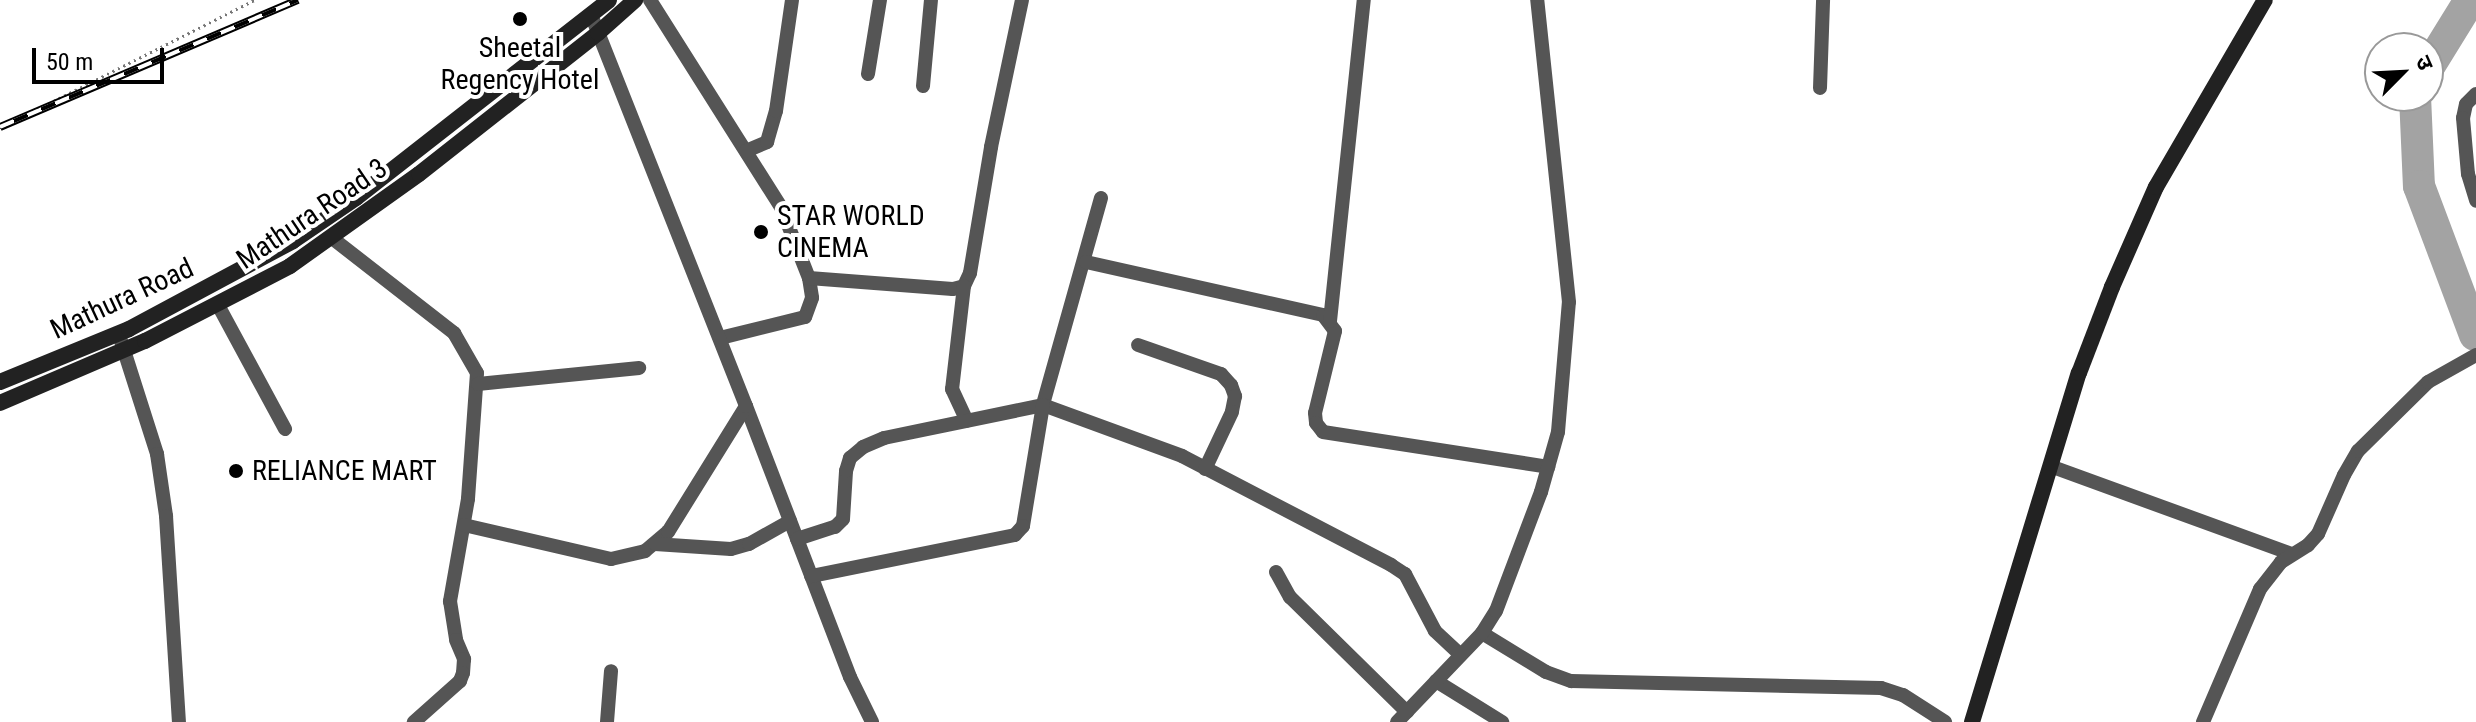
<!DOCTYPE html>
<html>
<head>
<meta charset="utf-8">
<style>
	body { margin:0 }
	#map { position:relative; width:2476px; height:722px; overflow:hidden; background:#fff; font-family:"Roboto Condensed","Noto Sans Devanagari",sans-serif }
	div>[style] { position:absolute }
	[style*='--x'] { left:calc(var(--x)*1px); top:calc(var(--y)*1px); width:calc(var(--w)*1px); rotate:calc(var(--a)*1deg) }
	.river>* { height:32px; margin:-16px; padding:0 16px; transform-origin:16px; border-radius:16px; background:#a3a3a3 }
	.path>* { height:3px; margin-top:-1.5px; transform-origin:0; background:repeating-linear-gradient(90deg,#777 0 2px,transparent 0 6px) }
	.street>* { height:14px; margin:-7px; padding:0 7px; transform-origin:7px; border-radius:7px; background:#555 }
	.secondary>* { height:16px; margin:-8px; padding:0 8px; transform-origin:8px; border-radius:8px; background:#222 }
	.rail>* { height:8px; margin-top:-4px; transform-origin:0; background:repeating-linear-gradient(90deg,#fff 0 15px,#000 0 30px); box-sizing:border-box; border-block:2px solid #000 }
	.dots>* { width:22px; height:22px; translate:-50% -50%; box-sizing:border-box; border:4px solid #fff; border-radius:50% }
	span { translate:-50% -50%; white-space:nowrap; text-align:center; line-height:1.15; -webkit-text-stroke:8px #fff; paint-order:stroke }
	.poi-label { font-size:28px; color:#000 }
	.left { translate:0 -50%; text-align:left }
	.street-label { font-size:28px; color:#000 }
	.north { position:absolute; left:2364px; top:32px; width:80px; height:80px; box-sizing:border-box; background:#fff; border:2px solid #999; border-radius:50%; rotate:66deg; font-size:22px; font-weight:700; line-height:32px; text-align:center; color:#000 }
	.north::after { content:''; display:block; margin:auto; width:28px; height:36px; background:#000; clip-path:polygon(50% 0,100% 100%,50% 72%,0 100%) }
	.scale { position:absolute; left:32px; top:48px; width:132px; height:36px; box-sizing:border-box; border:4px solid #000; border-top:0; padding-left:10px; font-size:24px; line-height:28px; white-space:nowrap; color:#000; -webkit-text-stroke:6px #fff; paint-order:stroke }
</style>
</head>
<body>
<div id="map">
	<div class="river">
		<div style="--x:2428;--y:68;--w:80;--a:-58.3"></div>
		<div style="--x:2415;--y:96;--w:90;--a:87.5"></div>
		<div style="--x:2419;--y:186;--w:159;--a:69.4"></div>
	</div>
	<div class="path">
		<div style="--x:0;--y:128;--w:285;--a:-26.7"></div>
	</div>
	<div class="street">
		<div style="--x:650;--y:0;--w:245;--a:57.7"></div>
		<div style="--x:781;--y:207;--w:76;--a:68.5"></div>
		<div style="--x:809;--y:278;--w:20;--a:81"></div>
		<div style="--x:812;--y:298;--w:20;--a:110"></div>
		<div style="--x:805;--y:317;--w:88;--a:166.1"></div>
		<div style="--x:868;--y:74;--w:75;--a:-80.8"></div>
		<div style="--x:923;--y:86;--w:86;--a:-84.7"></div>
		<div style="--x:1820;--y:88;--w:88;--a:-88"></div>
		<div style="--x:2476;--y:94;--w:14;--a:135"></div>
		<div style="--x:2466;--y:104;--w:14;--a:102"></div>
		<div style="--x:2463;--y:118;--w:56;--a:84.9"></div>
		<div style="--x:2468;--y:174;--w:28;--a:73"></div>
		<div style="--x:746;--y:151;--w:23;--a:-23"></div>
		<div style="--x:767;--y:142;--w:32;--a:-74"></div>
		<div style="--x:776;--y:111;--w:112;--a:-81.8"></div>
		<div style="--x:1101;--y:198;--w:215;--a:105.7"></div>
		<div style="--x:1043;--y:405;--w:148;--a:20.1"></div>
		<div style="--x:1182;--y:456;--w:236;--a:27.5"></div>
		<div style="--x:1391;--y:565;--w:17;--a:33"></div>
		<div style="--x:1405;--y:574;--w:64;--a:62.2"></div>
		<div style="--x:1435;--y:631;--w:35;--a:43"></div>
		<div style="--x:332;--y:238;--w:155;--a:37.9"></div>
		<div style="--x:454;--y:333;--w:46;--a:60.1"></div>
		<div style="--x:477;--y:373;--w:126;--a:94.1"></div>
		<div style="--x:468;--y:499;--w:104;--a:100"></div>
		<div style="--x:450;--y:601;--w:39;--a:81"></div>
		<div style="--x:456;--y:640;--w:21;--a:67"></div>
		<div style="--x:464;--y:659;--w:14;--a:94"></div>
		<div style="--x:463;--y:673;--w:9;--a:111"></div>
		<div style="--x:460;--y:681;--w:62;--a:138.3"></div>
		<div style="--x:1086;--y:262;--w:243;--a:12.6"></div>
		<div style="--x:1323;--y:315;--w:20;--a:53"></div>
		<div style="--x:1335;--y:331;--w:84;--a:103.7"></div>
		<div style="--x:1315;--y:413;--w:10;--a:84"></div>
		<div style="--x:1316;--y:423;--w:11;--a:52"></div>
		<div style="--x:1323;--y:432;--w:228;--a:8.8"></div>
		<div style="--x:809;--y:278;--w:144;--a:4.4"></div>
		<div style="--x:953;--y:289;--w:11;--a:-15"></div>
		<div style="--x:964;--y:286;--w:14;--a:-65"></div>
		<div style="--x:970;--y:273;--w:128;--a:-80.5"></div>
		<div style="--x:991;--y:147;--w:150;--a:-78.1"></div>
		<div style="--x:964;--y:286;--w:104;--a:96.6"></div>
		<div style="--x:952;--y:389;--w:35;--a:65"></div>
		<div style="--x:218;--y:305;--w:141;--a:61.6"></div>
		<div style="--x:1330;--y:321;--w:323;--a:-84"></div>
		<div style="--x:121;--y:341;--w:119;--a:72.3"></div>
		<div style="--x:157;--y:454;--w:63;--a:81.7"></div>
		<div style="--x:166;--y:516;--w:206;--a:86.4"></div>
		<div style="--x:1138;--y:345;--w:88;--a:19.3"></div>
		<div style="--x:1221;--y:374;--w:15;--a:48"></div>
		<div style="--x:1231;--y:385;--w:12;--a:70"></div>
		<div style="--x:1235;--y:396;--w:16;--a:101"></div>
		<div style="--x:1232;--y:412;--w:63;--a:115.3"></div>
		<div style="--x:478;--y:384;--w:162;--a:-5.7"></div>
		<div style="--x:746;--y:406;--w:290;--a:69"></div>
		<div style="--x:850;--y:677;--w:50;--a:63.9"></div>
		<div style="--x:2050;--y:466;--w:258;--a:20"></div>
		<div style="--x:464;--y:525;--w:151;--a:13"></div>
		<div style="--x:611;--y:559;--w:35;--a:-13"></div>
		<div style="--x:645;--y:551;--w:30;--a:-40"></div>
		<div style="--x:668;--y:532;--w:148;--a:-58.2"></div>
		<div style="--x:746;--y:406;--w:421;--a:-111.6"></div>
		<div style="--x:797;--y:539;--w:40;--a:-18"></div>
		<div style="--x:835;--y:527;--w:11;--a:-45"></div>
		<div style="--x:843;--y:519;--w:48;--a:-86.4"></div>
		<div style="--x:846;--y:471;--w:14;--a:-73"></div>
		<div style="--x:850;--y:458;--w:17;--a:-40"></div>
		<div style="--x:863;--y:447;--w:23;--a:-23"></div>
		<div style="--x:884;--y:438;--w:162;--a:-11.7"></div>
		<div style="--x:1043;--y:405;--w:123;--a:99.4"></div>
		<div style="--x:1023;--y:526;--w:12;--a:132"></div>
		<div style="--x:1015;--y:535;--w:208;--a:168.6"></div>
		<div style="--x:655;--y:544;--w:76;--a:3.8"></div>
		<div style="--x:731;--y:549;--w:19;--a:-16"></div>
		<div style="--x:749;--y:544;--w:47;--a:-29.3"></div>
		<div style="--x:1276;--y:572;--w:29;--a:61"></div>
		<div style="--x:1290;--y:597;--w:164;--a:44.5"></div>
		<div style="--x:1482;--y:633;--w:75;--a:31.4"></div>
		<div style="--x:1546;--y:672;--w:27;--a:20"></div>
		<div style="--x:1571;--y:681;--w:310;--a:1.3"></div>
		<div style="--x:1881;--y:688;--w:23;--a:18"></div>
		<div style="--x:1903;--y:695;--w:50;--a:32.7"></div>
		<div style="--x:1436;--y:681;--w:78;--a:31.8"></div>
		<div style="--x:607;--y:722;--w:51;--a:-85.5"></div>
		<div style="--x:1397;--y:722;--w:123;--a:-46.3"></div>
		<div style="--x:1482;--y:633;--w:26;--a:-58"></div>
		<div style="--x:1496;--y:611;--w:127;--a:-69.3"></div>
		<div style="--x:1541;--y:492;--w:62;--a:-74.2"></div>
		<div style="--x:1558;--y:432;--w:130;--a:-85.2"></div>
		<div style="--x:1569;--y:302;--w:304;--a:-96"></div>
		<div style="--x:2203;--y:722;--w:145;--a:-66.8"></div>
		<div style="--x:2260;--y:589;--w:34;--a:-52"></div>
		<div style="--x:2281;--y:562;--w:32;--a:-32"></div>
		<div style="--x:2308;--y:545;--w:15;--a:-48"></div>
		<div style="--x:2318;--y:534;--w:64;--a:-66.2"></div>
		<div style="--x:2344;--y:475;--w:28;--a:-60"></div>
		<div style="--x:2358;--y:451;--w:98;--a:-44.6"></div>
		<div style="--x:2428;--y:382;--w:55;--a:-29.4"></div>
	</div>
	<div class="secondary">
		<div style="--x:0;--y:382;--w:139;--a:-22.3"></div>
		<div style="--x:129;--y:329;--w:186;--a:-28.2"></div>
		<div style="--x:293;--y:241;--w:76;--a:-34.3"></div>
		<div style="--x:356;--y:198;--w:321;--a:-38"></div>
		<div style="--x:0;--y:403;--w:158;--a:-23.2"></div>
		<div style="--x:145;--y:341;--w:163;--a:-27.3"></div>
		<div style="--x:290;--y:266;--w:158;--a:-35.5"></div>
		<div style="--x:419;--y:174;--w:228;--a:-38.2"></div>
		<div style="--x:598;--y:33;--w:50;--a:-41.7"></div>
		<div style="--x:1972;--y:722;--w:365;--a:-73"></div>
		<div style="--x:2079;--y:373;--w:92;--a:-69"></div>
		<div style="--x:2112;--y:287;--w:109;--a:-66.3"></div>
		<div style="--x:2156;--y:187;--w:216;--a:-59.8"></div>
	</div>
	<div class="rail">
		<div style="--x:0;--y:127;--w:324;--a:-23.1"></div>
	</div>
	<div class="dots">
		<div style="left:520px;top:19px;background:#000"></div>
		<div style="left:761px;top:232px;background:#000"></div>
		<div style="left:236px;top:471px;background:#000"></div>
	</div>
	<div class="poi-label">
		<span style="left:520px;top:64px">Sheetal<br>Regency Hotel</span>
		<span class="left" style="left:777px;top:232px">STAR WORLD<br>CINEMA</span>
		<span class="left" style="left:252px;top:471px">RELIANCE MART</span>
	</div>
	<div class="street-label">
		<span style="left:312px;top:214px;rotate:-34deg">Mathura Road 3</span>
		<span style="left:122px;top:299px;rotate:-25deg">Mathura Road</span>
	</div>
	<div class="north">उ</div>
	<div class="scale">50 m</div>
</div>
</body>
</html>
